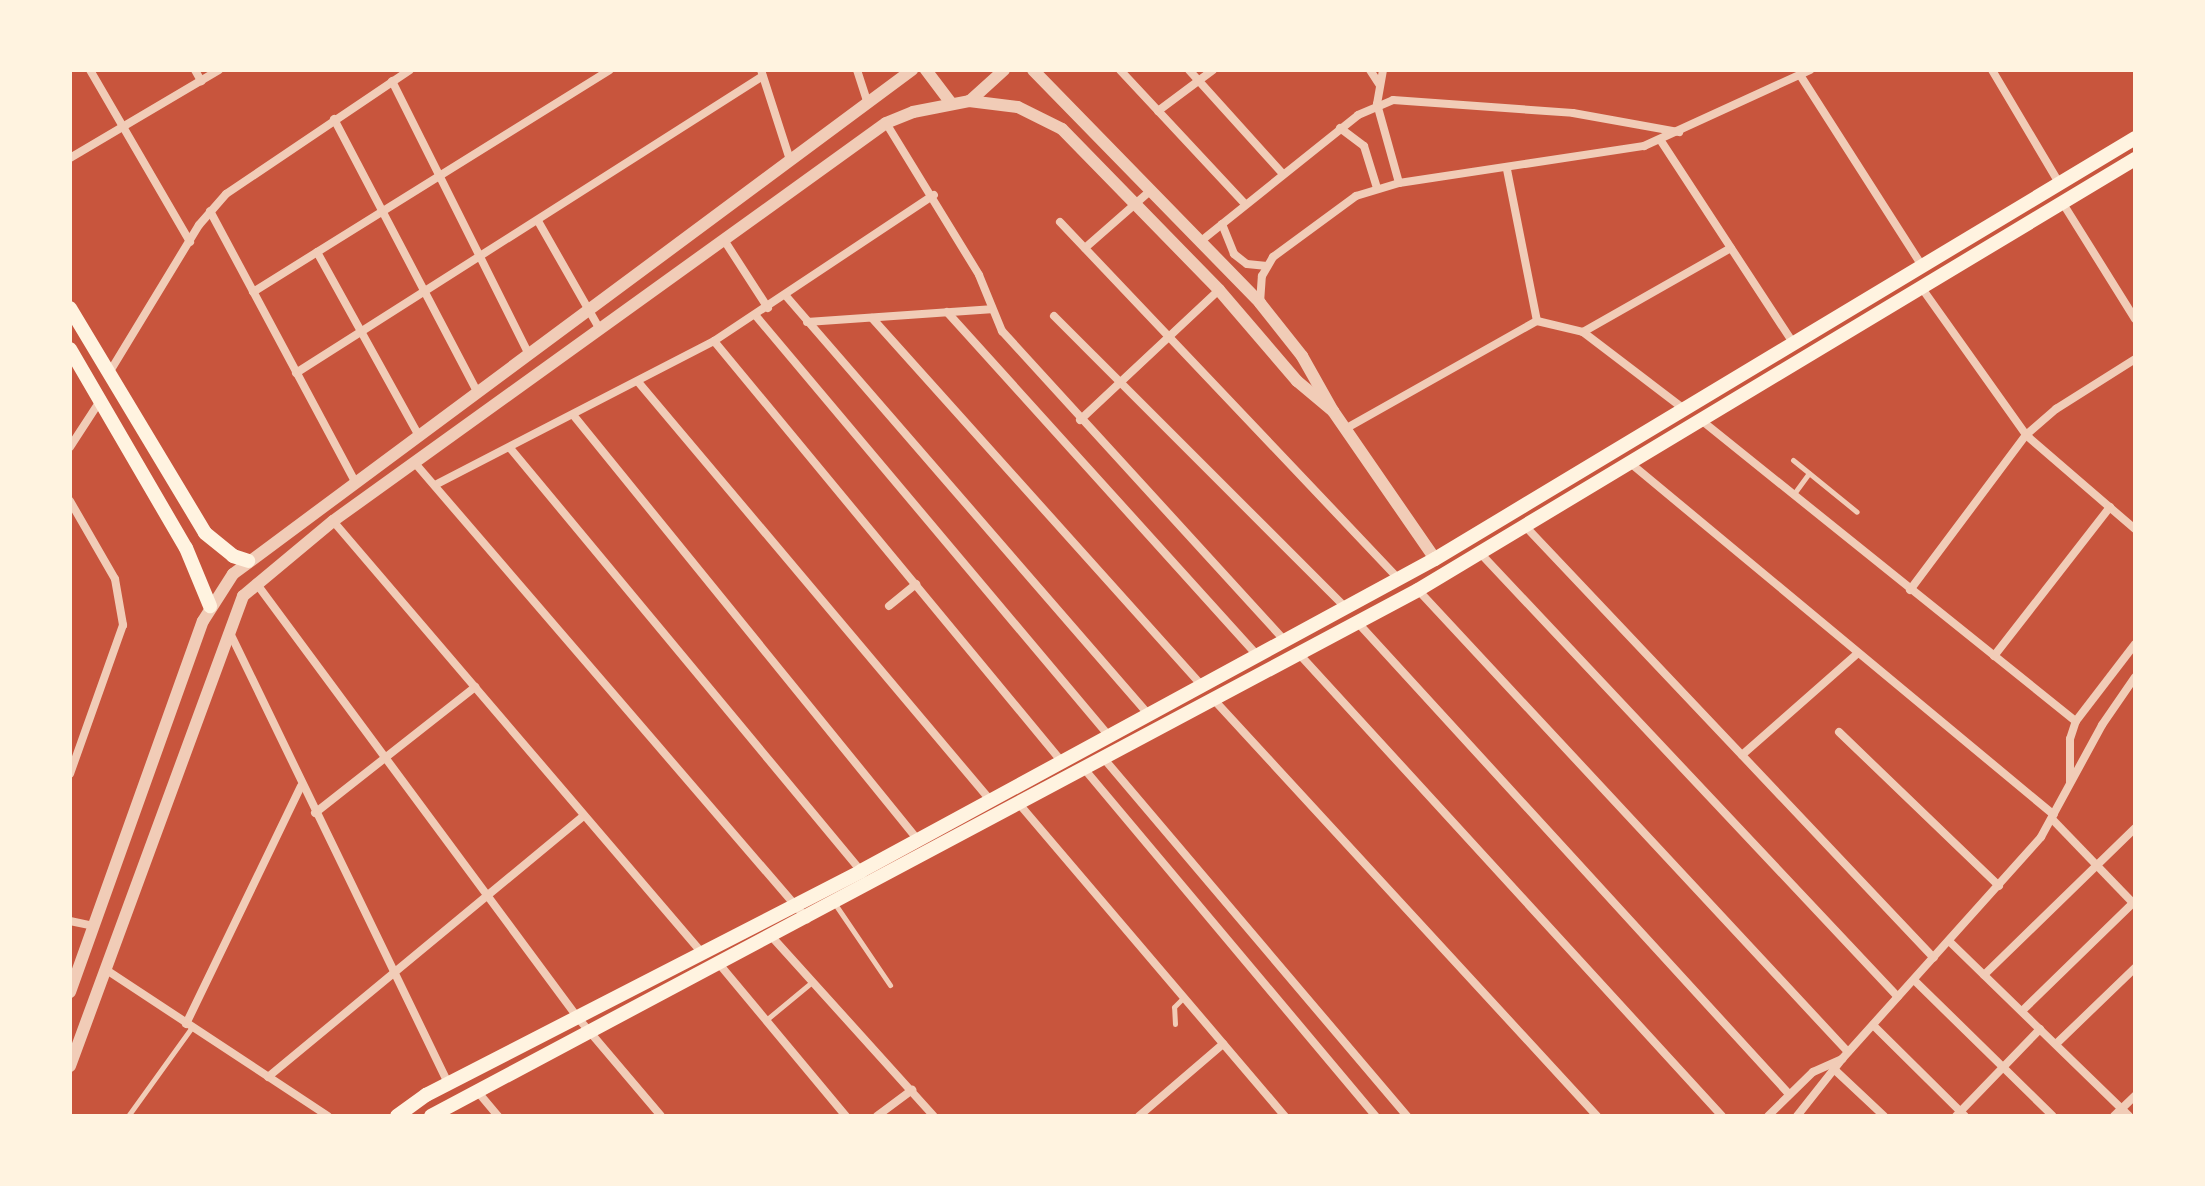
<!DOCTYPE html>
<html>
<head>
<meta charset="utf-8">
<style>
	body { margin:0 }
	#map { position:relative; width:2205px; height:1186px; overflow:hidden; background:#c8553d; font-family:"Space Grotesk",sans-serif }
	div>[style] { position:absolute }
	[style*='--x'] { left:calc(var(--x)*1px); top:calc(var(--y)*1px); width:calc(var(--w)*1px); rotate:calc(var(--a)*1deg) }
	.service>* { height:5px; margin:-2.5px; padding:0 2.5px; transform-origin:2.5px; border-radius:2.5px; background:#f1ccb7 }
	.minor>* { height:8px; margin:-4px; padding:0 4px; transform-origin:4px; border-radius:4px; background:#f1ccb7 }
	.tertiary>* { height:12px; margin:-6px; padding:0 6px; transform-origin:6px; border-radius:6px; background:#f1ccb7 }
	.secondary>* { height:14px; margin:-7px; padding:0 7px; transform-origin:7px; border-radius:7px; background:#fff3e0 }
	span { translate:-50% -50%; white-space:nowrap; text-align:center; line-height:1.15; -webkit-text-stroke:7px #fff3e0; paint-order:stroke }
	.frame { position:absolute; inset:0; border:72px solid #fff3e0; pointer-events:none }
</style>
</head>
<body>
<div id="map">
	<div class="service">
		<div style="--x:1793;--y:460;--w:82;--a:39.1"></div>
		<div style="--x:1793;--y:495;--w:27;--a:-54"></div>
		<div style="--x:835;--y:904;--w:98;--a:55.8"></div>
		<div style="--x:766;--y:1020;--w:60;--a:-39.6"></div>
		<div style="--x:1175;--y:1024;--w:17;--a:-93"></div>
		<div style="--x:1174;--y:1007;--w:13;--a:-45"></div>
		<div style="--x:128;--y:1116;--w:110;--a:-54.3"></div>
	</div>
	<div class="minor">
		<div style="--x:90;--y:70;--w:199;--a:59.8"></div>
		<div style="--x:195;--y:70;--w:13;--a:61"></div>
		<div style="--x:761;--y:70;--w:95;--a:72.1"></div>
		<div style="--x:857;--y:70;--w:36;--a:72"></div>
		<div style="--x:1120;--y:70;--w:183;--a:47"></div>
		<div style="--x:1189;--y:70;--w:139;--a:47.9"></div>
		<div style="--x:1370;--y:70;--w:17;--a:57"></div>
		<div style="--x:1383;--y:70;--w:35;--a:100"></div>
		<div style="--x:1377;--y:104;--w:82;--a:74.4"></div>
		<div style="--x:1992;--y:70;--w:131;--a:59.3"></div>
		<div style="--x:1800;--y:75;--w:227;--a:57.4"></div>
		<div style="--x:392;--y:81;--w:305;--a:63.4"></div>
		<div style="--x:1158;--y:111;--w:69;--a:-36.7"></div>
		<div style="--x:334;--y:119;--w:307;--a:62.3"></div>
		<div style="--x:886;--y:123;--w:178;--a:58.5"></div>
		<div style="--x:979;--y:275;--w:61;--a:67.7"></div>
		<div style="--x:1002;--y:331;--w:420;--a:47.6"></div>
		<div style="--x:1340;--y:128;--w:30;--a:37"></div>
		<div style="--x:1364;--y:146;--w:44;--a:72.8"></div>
		<div style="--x:1661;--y:141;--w:241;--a:56.8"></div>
		<div style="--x:70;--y:158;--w:173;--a:-30.6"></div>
		<div style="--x:2062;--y:202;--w:138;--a:58"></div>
		<div style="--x:210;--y:211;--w:305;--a:61.8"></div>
		<div style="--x:538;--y:221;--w:123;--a:60.3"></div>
		<div style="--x:1060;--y:222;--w:492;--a:46.5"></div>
		<div style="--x:1222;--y:224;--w:32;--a:68"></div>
		<div style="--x:1234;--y:254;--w:16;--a:38"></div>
		<div style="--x:1247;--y:264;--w:20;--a:6"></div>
		<div style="--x:724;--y:240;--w:81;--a:57.1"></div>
		<div style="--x:1201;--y:241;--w:201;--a:-38.7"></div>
		<div style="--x:1358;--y:115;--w:38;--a:-23"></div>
		<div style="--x:1393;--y:100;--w:180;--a:4.1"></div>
		<div style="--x:1573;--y:113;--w:108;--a:10.2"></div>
		<div style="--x:1085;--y:248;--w:86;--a:-41.2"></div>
		<div style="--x:317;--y:252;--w:208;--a:61"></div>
		<div style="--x:1921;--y:287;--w:181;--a:54.6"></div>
		<div style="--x:2026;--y:435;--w:144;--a:40.8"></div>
		<div style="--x:253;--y:292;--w:420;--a:-31.9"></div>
		<div style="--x:786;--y:296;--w:554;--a:49.1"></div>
		<div style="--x:1260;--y:303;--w:27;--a:-86"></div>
		<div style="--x:1262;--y:276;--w:22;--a:-60"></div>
		<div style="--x:1273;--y:257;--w:103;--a:-36.3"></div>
		<div style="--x:1356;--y:196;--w:45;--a:-16.8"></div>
		<div style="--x:1399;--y:183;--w:248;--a:-8.6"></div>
		<div style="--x:1644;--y:146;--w:183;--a:-24.6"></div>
		<div style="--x:947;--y:312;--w:464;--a:47.9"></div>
		<div style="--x:756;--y:316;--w:549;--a:49.95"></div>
		<div style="--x:1054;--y:316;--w:413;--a:45"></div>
		<div style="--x:872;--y:318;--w:494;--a:48.1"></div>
		<div style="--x:1537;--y:321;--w:47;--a:13.4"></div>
		<div style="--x:1583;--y:332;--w:127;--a:37.3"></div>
		<div style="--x:807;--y:322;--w:184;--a:-4"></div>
		<div style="--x:1583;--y:332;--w:170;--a:-29.6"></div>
		<div style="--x:714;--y:341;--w:546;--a:50.42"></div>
		<div style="--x:109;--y:373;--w:173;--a:-58.7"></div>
		<div style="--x:199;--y:225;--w:41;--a:-48.9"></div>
		<div style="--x:226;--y:194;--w:222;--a:-34"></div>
		<div style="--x:296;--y:373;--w:553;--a:-32.46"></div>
		<div style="--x:639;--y:383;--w:546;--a:49.9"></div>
		<div style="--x:574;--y:416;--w:546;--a:50.95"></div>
		<div style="--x:1080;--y:420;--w:190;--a:-43.1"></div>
		<div style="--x:1701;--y:420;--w:481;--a:38.8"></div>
		<div style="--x:1345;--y:429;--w:220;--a:-29.4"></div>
		<div style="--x:1537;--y:321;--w:155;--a:-101.2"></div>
		<div style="--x:70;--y:447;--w:55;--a:-56.9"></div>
		<div style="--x:510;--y:448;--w:550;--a:50.31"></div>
		<div style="--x:414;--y:462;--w:603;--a:49.31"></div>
		<div style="--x:1629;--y:462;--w:552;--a:39.71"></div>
		<div style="--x:435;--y:485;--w:314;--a:-27.3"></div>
		<div style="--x:714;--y:341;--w:264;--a:-33.6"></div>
		<div style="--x:70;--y:501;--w:90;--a:60"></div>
		<div style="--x:115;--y:579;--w:47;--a:80.1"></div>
		<div style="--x:123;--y:625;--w:158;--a:109.6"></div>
		<div style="--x:333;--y:521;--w:570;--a:49.49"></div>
		<div style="--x:1526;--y:527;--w:593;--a:46.57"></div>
		<div style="--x:1481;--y:554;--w:608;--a:46.73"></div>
		<div style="--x:256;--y:583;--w:541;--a:53.49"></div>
		<div style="--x:578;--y:1018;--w:128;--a:49.7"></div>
		<div style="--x:1418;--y:590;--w:631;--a:47.05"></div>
		<div style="--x:1910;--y:590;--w:194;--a:-53.2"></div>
		<div style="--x:2026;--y:435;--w:40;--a:-41"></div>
		<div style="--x:2056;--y:409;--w:93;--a:-32.3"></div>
		<div style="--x:889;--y:606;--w:35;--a:-39"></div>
		<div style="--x:1358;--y:623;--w:638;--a:47.54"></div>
		<div style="--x:230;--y:633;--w:500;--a:64.15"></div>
		<div style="--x:1300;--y:655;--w:625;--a:47.53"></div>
		<div style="--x:1994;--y:656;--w:189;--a:-52.1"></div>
		<div style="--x:1215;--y:701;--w:564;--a:47.37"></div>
		<div style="--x:1839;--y:732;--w:222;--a:43.9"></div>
		<div style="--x:1742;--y:755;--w:154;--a:-41.3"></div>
		<div style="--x:1105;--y:760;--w:467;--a:49.7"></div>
		<div style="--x:1086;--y:771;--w:451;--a:50"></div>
		<div style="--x:2070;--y:782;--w:43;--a:-90"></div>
		<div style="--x:2070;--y:739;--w:19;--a:-72"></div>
		<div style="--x:2076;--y:721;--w:97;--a:-52.5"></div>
		<div style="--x:1020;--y:805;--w:409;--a:49.6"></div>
		<div style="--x:315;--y:813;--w:204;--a:-38.2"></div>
		<div style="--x:2053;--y:820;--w:117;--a:46"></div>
		<div style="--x:70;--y:921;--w:25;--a:12"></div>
		<div style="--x:772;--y:937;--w:241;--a:47.9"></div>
		<div style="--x:1949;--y:941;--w:251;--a:44.2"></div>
		<div style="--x:720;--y:965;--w:197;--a:50.2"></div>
		<div style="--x:105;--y:969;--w:267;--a:33.4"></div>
		<div style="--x:1984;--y:975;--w:211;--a:-44.2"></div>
		<div style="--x:1914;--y:980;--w:194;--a:44.4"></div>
		<div style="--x:2022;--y:1011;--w:155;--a:-44.2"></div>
		<div style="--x:186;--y:1024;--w:264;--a:-64.2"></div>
		<div style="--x:1873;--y:1025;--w:129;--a:44.7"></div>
		<div style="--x:2056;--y:1044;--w:110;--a:-43.9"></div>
		<div style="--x:1836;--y:1071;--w:66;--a:43.2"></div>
		<div style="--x:268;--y:1077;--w:410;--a:-39.6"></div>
		<div style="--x:477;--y:1091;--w:33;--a:50"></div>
		<div style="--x:877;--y:1116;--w:44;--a:-36.6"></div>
		<div style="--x:1139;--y:1116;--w:111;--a:-40.6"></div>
		<div style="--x:1768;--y:1116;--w:63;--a:-44.4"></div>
		<div style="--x:1813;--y:1072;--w:32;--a:-24"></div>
		<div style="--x:1797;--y:1116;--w:73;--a:-51.7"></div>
		<div style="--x:1842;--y:1059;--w:298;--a:-48.1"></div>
		<div style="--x:2041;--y:837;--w:128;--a:-61.4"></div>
		<div style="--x:2102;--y:725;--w:58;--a:-55.5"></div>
		<div style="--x:1956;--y:1116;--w:121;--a:-46"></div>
		<div style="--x:2114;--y:1116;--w:29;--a:-44"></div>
	</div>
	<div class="tertiary">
		<div style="--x:926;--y:70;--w:40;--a:53"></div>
		<div style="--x:1033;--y:70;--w:325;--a:45.7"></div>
		<div style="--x:1260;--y:303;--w:68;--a:51.6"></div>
		<div style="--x:1302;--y:356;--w:63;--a:60.6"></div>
		<div style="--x:1333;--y:411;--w:180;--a:55.4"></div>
		<div style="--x:972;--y:99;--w:43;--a:-42.2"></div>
		<div style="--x:70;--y:992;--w:394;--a:-70.3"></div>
		<div style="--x:203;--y:621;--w:56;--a:-57.4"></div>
		<div style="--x:233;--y:574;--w:846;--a:-36.59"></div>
		<div style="--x:70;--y:1066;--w:501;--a:-69.79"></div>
		<div style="--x:243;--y:596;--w:117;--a:-39.8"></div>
		<div style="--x:333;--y:521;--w:681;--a:-35.74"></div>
		<div style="--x:886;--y:123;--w:29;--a:-22"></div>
		<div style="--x:913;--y:112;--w:57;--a:-11.1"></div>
		<div style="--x:969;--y:101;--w:49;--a:7"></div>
		<div style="--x:1018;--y:107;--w:49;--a:26.6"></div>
		<div style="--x:1062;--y:129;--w:225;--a:45.7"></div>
		<div style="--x:1219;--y:290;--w:120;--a:49.4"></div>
		<div style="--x:1297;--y:381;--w:47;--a:39.8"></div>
	</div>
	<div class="secondary">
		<div style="--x:70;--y:308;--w:262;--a:59"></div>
		<div style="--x:205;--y:533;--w:36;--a:39"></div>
		<div style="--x:233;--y:556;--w:16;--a:18"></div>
		<div style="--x:70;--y:349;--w:230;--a:59.8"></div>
		<div style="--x:186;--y:548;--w:63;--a:67.5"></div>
		<div style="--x:397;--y:1116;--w:36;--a:-36"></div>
		<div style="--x:426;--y:1095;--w:489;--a:-27.2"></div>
		<div style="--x:861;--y:871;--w:653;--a:-28.53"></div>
		<div style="--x:1435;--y:559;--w:817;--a:-31.02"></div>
		<div style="--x:431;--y:1116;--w:1118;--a:-28.05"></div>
		<div style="--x:1418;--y:590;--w:837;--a:-31.01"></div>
	</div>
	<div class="frame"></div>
</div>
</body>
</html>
